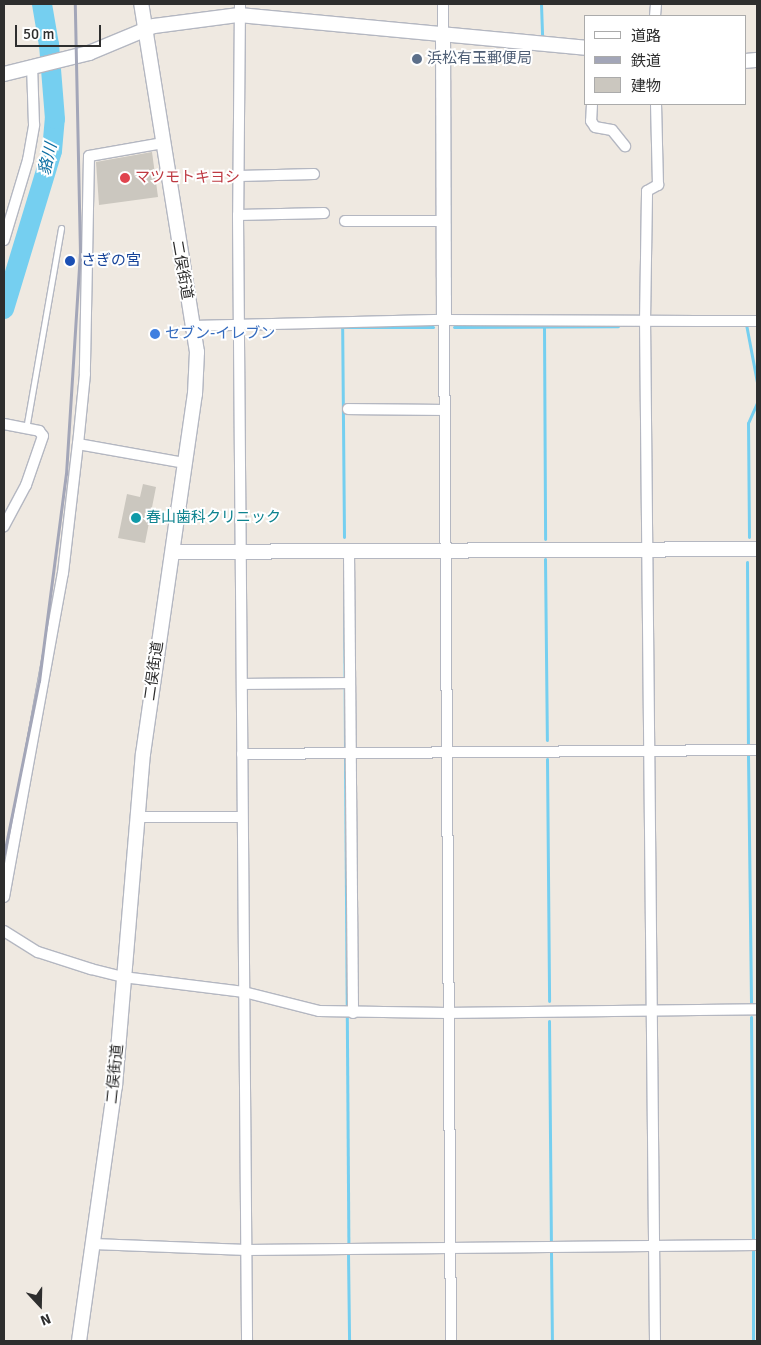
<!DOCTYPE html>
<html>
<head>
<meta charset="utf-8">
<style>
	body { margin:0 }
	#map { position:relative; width:761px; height:1345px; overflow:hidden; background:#efe9e1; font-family:Signika,"Noto Sans JP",sans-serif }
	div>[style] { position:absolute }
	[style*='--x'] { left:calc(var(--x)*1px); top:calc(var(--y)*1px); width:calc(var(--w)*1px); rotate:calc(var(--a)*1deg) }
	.stream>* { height:3px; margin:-1.5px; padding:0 1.5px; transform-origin:1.5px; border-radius:1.5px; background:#75cff0 }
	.river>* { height:20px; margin:-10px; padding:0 10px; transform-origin:10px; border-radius:10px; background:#75cff0 }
	.building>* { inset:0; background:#cbc7bf }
	.roads { filter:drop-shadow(1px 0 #b4b7c1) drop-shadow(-1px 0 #b4b7c1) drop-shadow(0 1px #b4b7c1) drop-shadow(0 -1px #b4b7c1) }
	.lane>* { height:5px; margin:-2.5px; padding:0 2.5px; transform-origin:2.5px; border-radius:2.5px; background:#fff }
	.street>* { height:10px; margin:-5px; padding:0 5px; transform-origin:5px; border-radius:5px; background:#fff }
	.secondary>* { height:14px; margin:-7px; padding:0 7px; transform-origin:7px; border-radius:7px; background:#fff }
	.rail>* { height:3px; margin:-1.5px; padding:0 1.5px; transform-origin:1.5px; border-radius:1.5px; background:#a3a6b8 }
	.dots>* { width:14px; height:14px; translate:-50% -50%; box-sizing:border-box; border:2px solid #fff; border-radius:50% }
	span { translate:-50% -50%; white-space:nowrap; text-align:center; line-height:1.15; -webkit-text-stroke:4px #fff; paint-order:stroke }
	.service-label { font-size:15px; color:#4e5e75 }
	.left { translate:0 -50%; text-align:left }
	.health-label { font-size:15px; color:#be3a42 }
	.transit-label { font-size:15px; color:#164399 }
	.street-label { font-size:15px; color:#2e2e2e }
	.shop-label { font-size:15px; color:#366cbe }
	.culture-label { font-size:15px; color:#0d838f }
	.water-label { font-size:16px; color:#0d6fa3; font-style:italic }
	.frame { position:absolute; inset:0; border:5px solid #2e2e2e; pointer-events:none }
	.legend { position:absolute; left:584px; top:15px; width:162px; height:90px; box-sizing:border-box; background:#fff; border:1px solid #ababab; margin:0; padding:6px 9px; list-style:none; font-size:15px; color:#2e2e2e }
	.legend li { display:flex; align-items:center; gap:10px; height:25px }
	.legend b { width:25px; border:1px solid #ababab }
	.north { position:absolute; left:15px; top:1280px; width:50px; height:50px; -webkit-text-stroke:4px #fff; paint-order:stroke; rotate:159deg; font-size:14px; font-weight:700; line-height:20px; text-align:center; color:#2e2e2e }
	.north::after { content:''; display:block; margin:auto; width:18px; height:22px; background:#2e2e2e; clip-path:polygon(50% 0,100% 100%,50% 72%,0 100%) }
	.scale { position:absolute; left:15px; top:25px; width:86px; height:22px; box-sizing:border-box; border:2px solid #2e2e2e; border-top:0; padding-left:6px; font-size:15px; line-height:18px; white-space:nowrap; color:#2e2e2e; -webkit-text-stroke:4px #fff; paint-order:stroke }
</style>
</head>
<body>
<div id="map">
	<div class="stream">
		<div style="--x:541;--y:4;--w:34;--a:88"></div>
		<div style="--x:746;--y:324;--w:59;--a:79.3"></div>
		<div style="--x:544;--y:326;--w:213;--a:89.7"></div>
		<div style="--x:454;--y:327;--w:164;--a:-0.3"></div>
		<div style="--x:344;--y:537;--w:210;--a:-90.5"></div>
		<div style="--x:342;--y:327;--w:91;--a:0"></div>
		<div style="--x:749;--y:537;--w:114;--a:-90.5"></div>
		<div style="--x:748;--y:423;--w:22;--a:-66"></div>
		<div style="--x:545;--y:559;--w:181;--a:89.4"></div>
		<div style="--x:344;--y:560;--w:188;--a:89.7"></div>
		<div style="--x:747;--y:562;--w:183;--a:89.7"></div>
		<div style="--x:748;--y:755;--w:248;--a:89.3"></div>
		<div style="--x:345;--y:756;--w:489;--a:89.6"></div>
		<div style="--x:547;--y:759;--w:242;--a:89.5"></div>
		<div style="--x:751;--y:1017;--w:225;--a:89.5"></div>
		<div style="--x:549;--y:1021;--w:223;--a:89.5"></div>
		<div style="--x:753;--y:1250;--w:91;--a:90"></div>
		<div style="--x:551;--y:1252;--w:89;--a:89.4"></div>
		<div style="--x:348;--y:1253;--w:88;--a:89.3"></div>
	</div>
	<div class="river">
		<div style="--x:4;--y:309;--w:165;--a:-73.1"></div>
		<div style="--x:52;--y:151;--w:32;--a:-85"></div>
		<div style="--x:55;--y:119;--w:74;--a:-94.6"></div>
		<div style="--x:49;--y:45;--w:42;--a:-99.7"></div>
	</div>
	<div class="building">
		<div style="clip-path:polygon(152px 152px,158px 197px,99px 205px,96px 162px)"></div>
		<div style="clip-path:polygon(143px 484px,156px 487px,145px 543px,118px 538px,127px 494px,140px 497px)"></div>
	</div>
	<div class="roads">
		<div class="lane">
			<div style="--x:26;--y:429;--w:204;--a:-80.1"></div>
		</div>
		<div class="street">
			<div style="--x:240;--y:4;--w:211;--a:90.5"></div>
			<div style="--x:238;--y:215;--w:1126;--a:89.54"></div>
			<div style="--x:443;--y:4;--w:30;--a:90"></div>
			<div style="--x:655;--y:16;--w:12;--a:-85"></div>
			<div style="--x:592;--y:104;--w:17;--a:93"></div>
			<div style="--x:591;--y:121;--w:7;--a:56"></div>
			<div style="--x:595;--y:127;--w:17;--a:10"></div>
			<div style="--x:612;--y:130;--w:21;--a:51"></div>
			<div style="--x:163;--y:143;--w:75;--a:170"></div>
			<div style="--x:89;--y:156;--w:218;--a:91.1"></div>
			<div style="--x:85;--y:374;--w:70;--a:95.7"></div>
			<div style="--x:78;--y:444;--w:109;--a:10.1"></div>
			<div style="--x:239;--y:176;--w:75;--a:-1.5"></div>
			<div style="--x:238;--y:215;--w:86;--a:-1.3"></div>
			<div style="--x:345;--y:221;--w:99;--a:0"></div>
			<div style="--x:4;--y:240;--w:84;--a:-73.3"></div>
			<div style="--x:28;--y:160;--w:36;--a:-80"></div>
			<div style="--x:34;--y:125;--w:59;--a:-91.9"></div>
			<div style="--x:444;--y:320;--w:1021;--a:89.61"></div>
			<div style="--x:192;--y:326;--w:252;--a:-1.4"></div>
			<div style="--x:444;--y:320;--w:313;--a:0.2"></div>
			<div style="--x:348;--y:409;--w:94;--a:0.6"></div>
			<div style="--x:4;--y:424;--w:36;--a:11"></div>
			<div style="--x:39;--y:431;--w:6;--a:51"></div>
			<div style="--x:43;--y:436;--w:52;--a:109.1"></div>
			<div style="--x:26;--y:485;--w:47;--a:118.2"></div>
			<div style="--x:349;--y:552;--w:461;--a:89.5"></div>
			<div style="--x:242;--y:684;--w:108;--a:-0.5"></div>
			<div style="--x:242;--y:754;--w:515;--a:-0.45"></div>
			<div style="--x:137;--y:817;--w:105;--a:0"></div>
			<div style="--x:4;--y:897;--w:329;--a:-79.7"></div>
			<div style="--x:63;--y:573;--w:130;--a:-83.4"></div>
			<div style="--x:4;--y:931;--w:40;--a:32"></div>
			<div style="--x:38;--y:952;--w:56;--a:17.8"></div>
			<div style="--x:91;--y:969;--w:33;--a:14"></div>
			<div style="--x:123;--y:977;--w:122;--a:7.1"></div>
			<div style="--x:244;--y:992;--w:77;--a:14.2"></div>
			<div style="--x:319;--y:1011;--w:129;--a:0.9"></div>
			<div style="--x:448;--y:1013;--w:309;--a:-0.7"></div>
			<div style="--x:93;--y:1244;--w:154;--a:2.2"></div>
			<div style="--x:247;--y:1250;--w:510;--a:-0.56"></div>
			<div style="--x:655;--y:1341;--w:1019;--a:-90.56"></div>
			<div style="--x:645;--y:322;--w:131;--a:-89.1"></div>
			<div style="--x:647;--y:191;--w:13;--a:-29"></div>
			<div style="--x:658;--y:185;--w:81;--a:-91.4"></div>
		</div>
		<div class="secondary">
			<div style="--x:443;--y:34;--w:286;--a:89.8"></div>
			<div style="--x:745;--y:61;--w:12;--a:-5"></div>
			<div style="--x:4;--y:74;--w:88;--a:-13.9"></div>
			<div style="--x:89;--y:53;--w:70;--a:-22.6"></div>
			<div style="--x:154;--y:26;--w:86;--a:-7.4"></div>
			<div style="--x:239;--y:15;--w:348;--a:5.4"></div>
			<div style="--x:173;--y:552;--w:584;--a:-0.29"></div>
			<div style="--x:79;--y:1341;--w:258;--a:-82"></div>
			<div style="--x:115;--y:1086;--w:333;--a:-85.2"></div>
			<div style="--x:143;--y:754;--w:364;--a:-81.8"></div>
			<div style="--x:195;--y:394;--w:42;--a:-87.3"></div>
			<div style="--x:197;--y:352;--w:352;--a:-99.1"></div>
		</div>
	</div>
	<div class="rail">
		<div style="--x:4;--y:854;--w:177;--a:-78.6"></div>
		<div style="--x:39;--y:681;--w:209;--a:-82.6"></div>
		<div style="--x:66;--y:474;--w:221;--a:-86.4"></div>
		<div style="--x:80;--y:253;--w:249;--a:-91.2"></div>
	</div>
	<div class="dots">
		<div style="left:417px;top:59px;background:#5c6f8a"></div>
		<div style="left:125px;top:178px;background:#e0444e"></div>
		<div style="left:70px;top:261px;background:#1a4fb4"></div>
		<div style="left:155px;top:334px;background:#3f7fe0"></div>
		<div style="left:136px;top:518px;background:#0f9aa8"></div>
	</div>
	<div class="service-label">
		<span class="left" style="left:427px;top:59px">浜松有玉郵便局</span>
	</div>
	<div class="health-label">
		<span class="left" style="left:135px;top:178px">マツモトキヨシ</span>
	</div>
	<div class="transit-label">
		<span class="left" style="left:81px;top:261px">さぎの宮</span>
	</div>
	<div class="street-label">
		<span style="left:182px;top:270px;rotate:80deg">二俣街道</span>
		<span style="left:154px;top:671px;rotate:-82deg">二俣街道</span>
		<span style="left:115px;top:1074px;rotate:-84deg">二俣街道</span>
	</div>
	<div class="shop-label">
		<span class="left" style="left:165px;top:334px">セブン-イレブン</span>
	</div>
	<div class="culture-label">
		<span class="left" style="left:146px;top:518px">春山歯科クリニック</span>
	</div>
	<div class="water-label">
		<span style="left:48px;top:159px;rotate:-77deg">貉川</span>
	</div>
	<div class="frame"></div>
	<ul class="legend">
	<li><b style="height:6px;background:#fff"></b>道路</li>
	<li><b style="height:6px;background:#a3a6b8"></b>鉄道</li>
	<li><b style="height:14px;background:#cbc7bf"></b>建物</li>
	</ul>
	<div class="north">N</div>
	<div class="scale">50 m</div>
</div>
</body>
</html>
